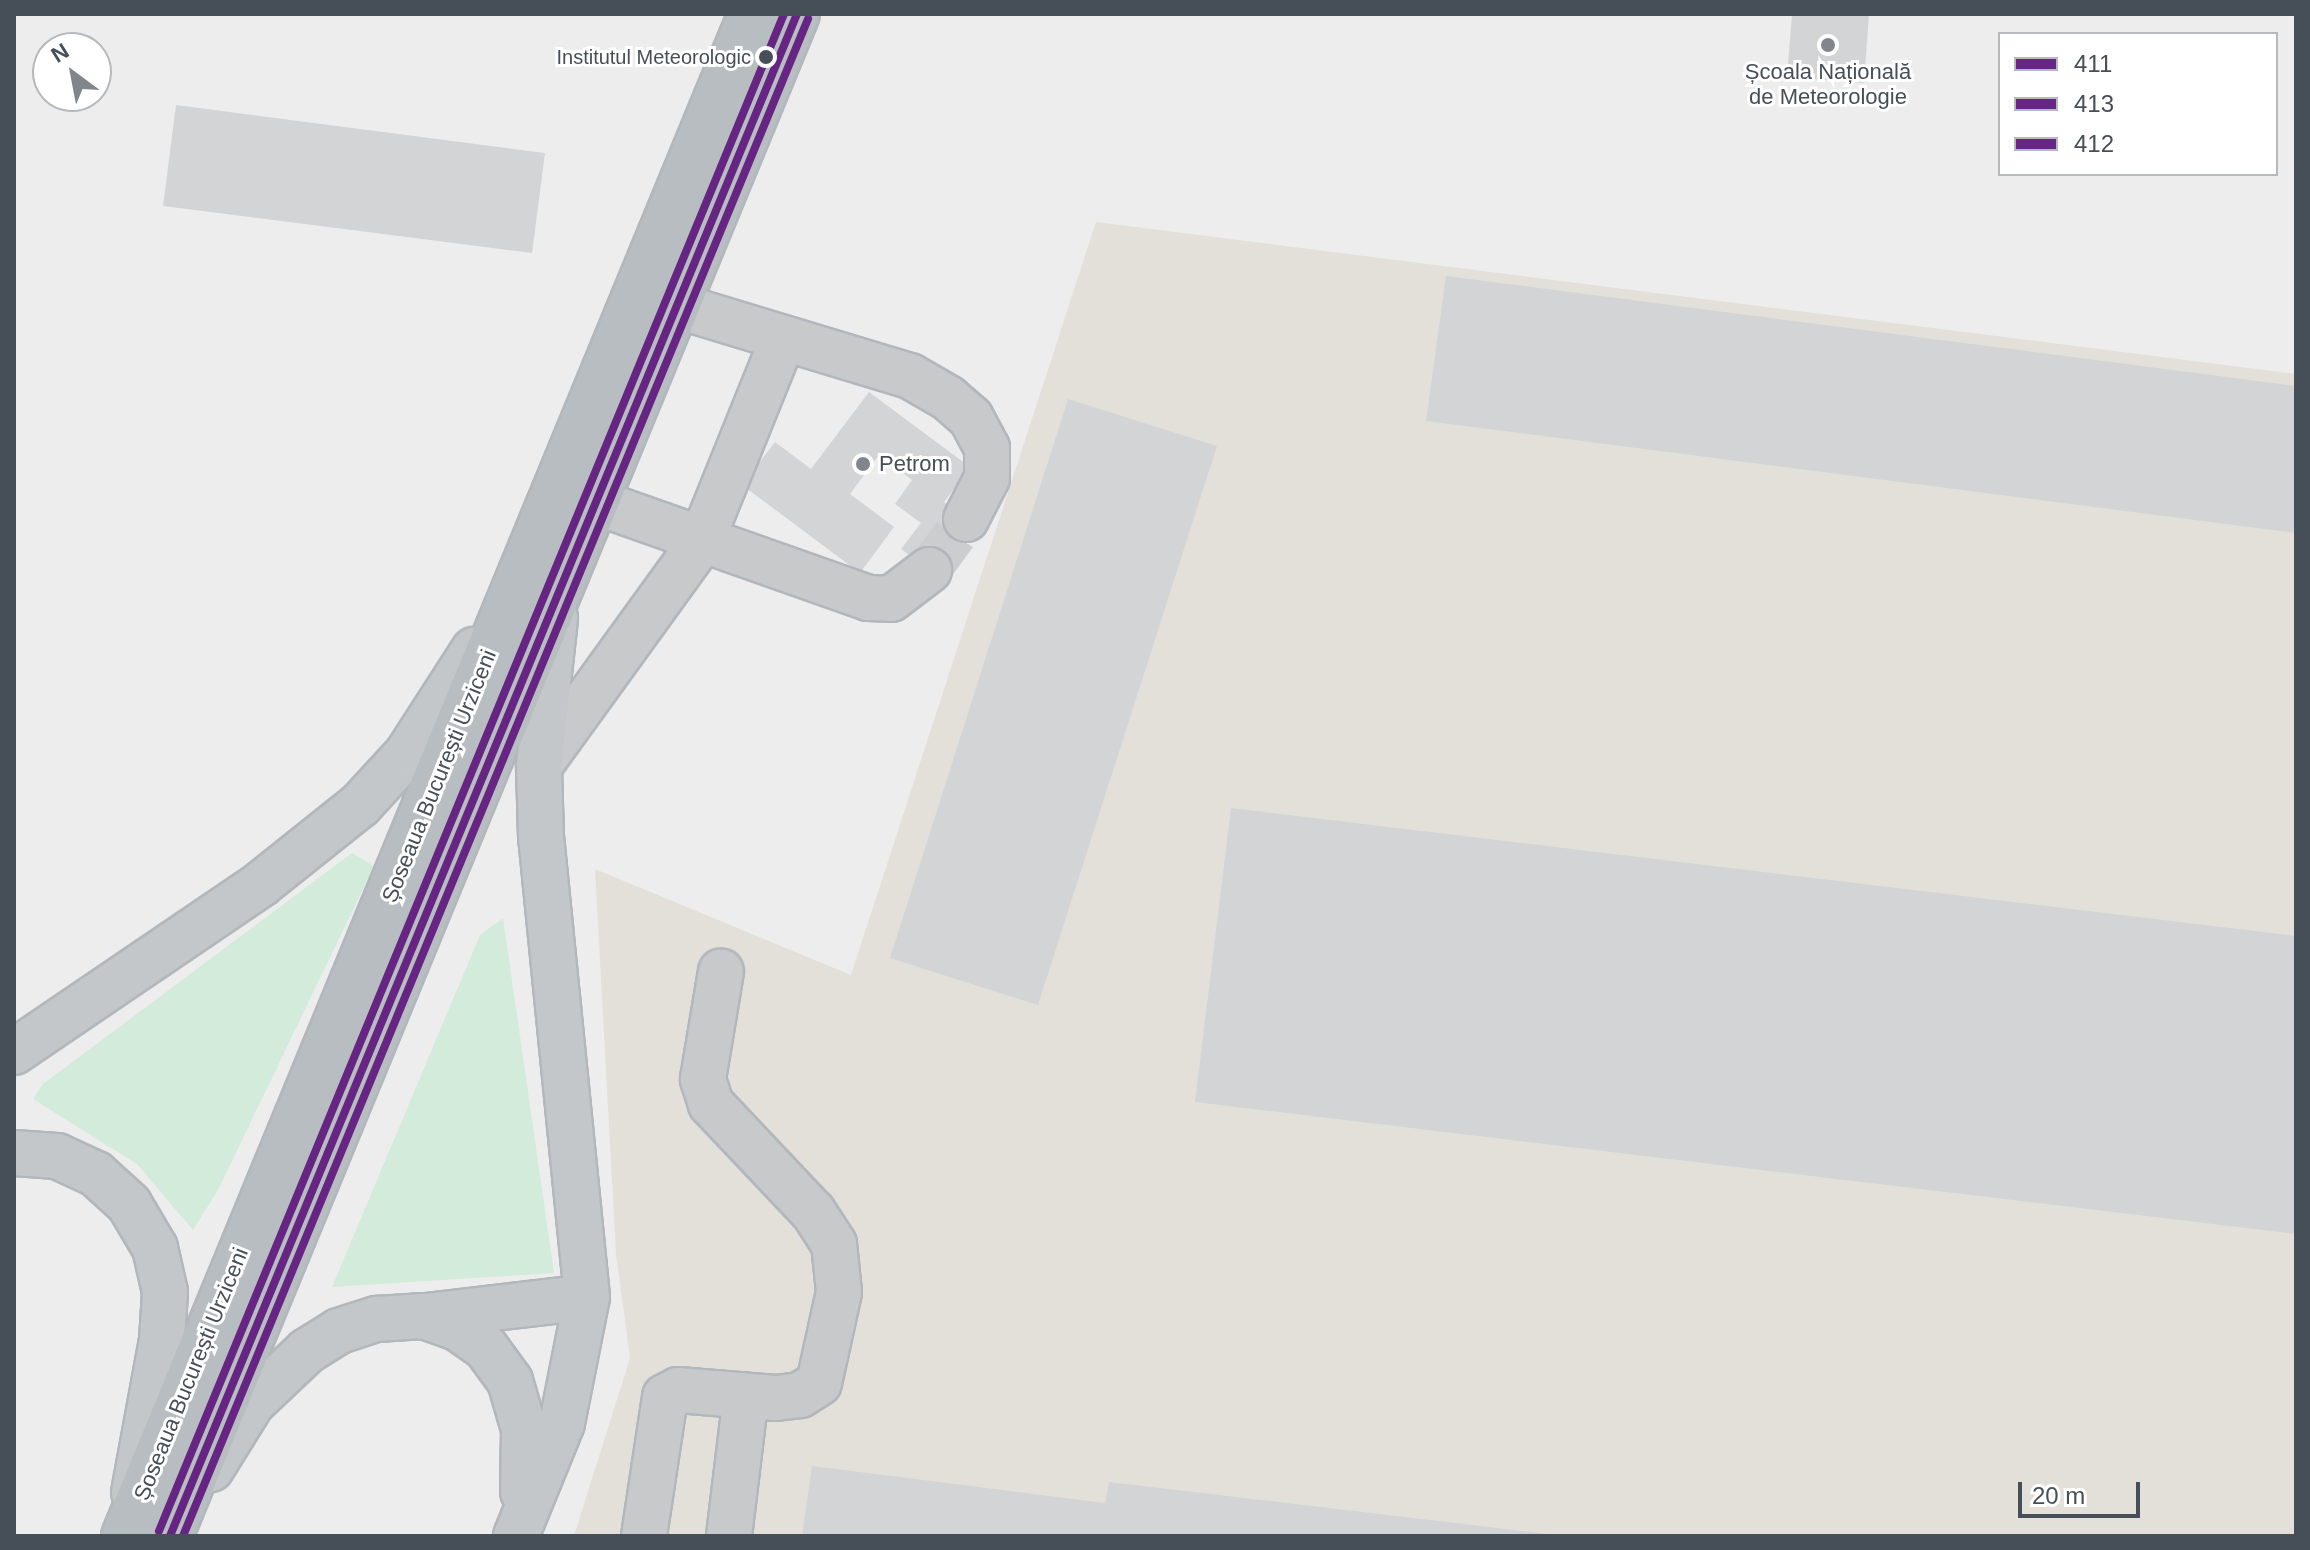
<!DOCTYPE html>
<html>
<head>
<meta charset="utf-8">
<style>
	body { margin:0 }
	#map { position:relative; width:2310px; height:1550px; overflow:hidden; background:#ededed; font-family:Arial,sans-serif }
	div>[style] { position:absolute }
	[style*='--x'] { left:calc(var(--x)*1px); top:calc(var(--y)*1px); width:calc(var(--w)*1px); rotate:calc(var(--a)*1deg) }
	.commercial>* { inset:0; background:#e3e0da }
	.green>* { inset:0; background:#d2ebdb }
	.building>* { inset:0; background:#d3d4d6 }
	.minor-tunnel>* { height:44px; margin-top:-22px; transform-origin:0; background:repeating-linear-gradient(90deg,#cccdcf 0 44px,transparent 0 66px) }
	.roads { filter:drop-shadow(2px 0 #b2b7bc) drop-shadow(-2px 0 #b2b7bc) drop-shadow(0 2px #b2b7bc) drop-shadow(0 -2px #b2b7bc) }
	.minor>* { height:44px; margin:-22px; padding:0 22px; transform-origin:22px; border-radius:22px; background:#c7c9cb }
	.major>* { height:44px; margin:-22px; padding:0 22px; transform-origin:22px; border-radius:22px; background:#c3c7c9 }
	.highway>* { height:44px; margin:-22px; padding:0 22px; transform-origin:22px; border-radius:22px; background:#b8bdc1 }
	.bus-1>* { height:8px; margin:-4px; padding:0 4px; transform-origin:4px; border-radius:4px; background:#662483 }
	.bus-2>* { height:8px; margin:-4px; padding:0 4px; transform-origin:4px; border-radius:4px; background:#662483 }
	.bus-3>* { height:8px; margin:-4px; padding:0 4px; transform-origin:4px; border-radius:4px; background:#662483 }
	.dots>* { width:22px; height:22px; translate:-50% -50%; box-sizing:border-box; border:4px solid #fff; border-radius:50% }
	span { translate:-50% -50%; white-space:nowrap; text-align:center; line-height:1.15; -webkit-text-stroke:6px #fff; paint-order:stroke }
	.bus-label { font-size:20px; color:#464f57 }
	.right { translate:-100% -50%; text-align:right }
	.poi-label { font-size:22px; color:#464f57 }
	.left { translate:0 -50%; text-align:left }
	.street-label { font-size:22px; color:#464f57 }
	.frame { position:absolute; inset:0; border:16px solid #464f57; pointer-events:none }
	.legend { position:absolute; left:1998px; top:32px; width:280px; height:144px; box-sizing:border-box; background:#fff; border:2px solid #b5b9bc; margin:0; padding:10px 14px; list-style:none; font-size:24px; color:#464f57 }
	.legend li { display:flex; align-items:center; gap:16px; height:40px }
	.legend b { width:40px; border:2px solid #b5b9bc }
	.north { position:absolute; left:32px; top:32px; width:80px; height:80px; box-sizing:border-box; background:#fff; border:2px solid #b5b9bc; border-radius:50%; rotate:328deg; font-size:22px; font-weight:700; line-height:32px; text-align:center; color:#464f57 }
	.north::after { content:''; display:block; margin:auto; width:28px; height:36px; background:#80868c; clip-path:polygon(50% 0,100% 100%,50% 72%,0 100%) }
	.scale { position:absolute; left:2018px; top:1482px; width:122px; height:36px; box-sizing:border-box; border:4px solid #464f57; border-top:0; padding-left:10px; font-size:24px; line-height:28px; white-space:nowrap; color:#464f57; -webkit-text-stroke:6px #fff; paint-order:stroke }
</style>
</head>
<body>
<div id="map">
	<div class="commercial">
		<div style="clip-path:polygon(1096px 222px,2296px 374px,2296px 1536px,574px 1536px,630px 1358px,616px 1254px,595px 869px,851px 975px)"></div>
	</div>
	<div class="green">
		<div style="clip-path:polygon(352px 853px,374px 866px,218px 1190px,193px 1230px,137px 1164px,33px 1099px,43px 1084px)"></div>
		<div style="clip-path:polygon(503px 918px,554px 1273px,332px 1287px,480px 935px)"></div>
	</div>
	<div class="building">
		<div style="clip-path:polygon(1792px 14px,1869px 14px,1864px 83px,1787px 77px)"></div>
		<div style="clip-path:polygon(176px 105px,545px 153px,532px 253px,163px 206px)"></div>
		<div style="clip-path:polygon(1446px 276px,2296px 386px,2296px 533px,1426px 421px)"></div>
		<div style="clip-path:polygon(869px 392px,970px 467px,944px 502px,977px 526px,939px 577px,901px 549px,921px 523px,895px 504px,912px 480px,879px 455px,850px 494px,894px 527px,860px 573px,742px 485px,775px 442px,811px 469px)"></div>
		<div style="clip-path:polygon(1068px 399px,1217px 446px,1038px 1005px,890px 958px)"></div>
		<div style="clip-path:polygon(1231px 808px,2296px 936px,2296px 1234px,1195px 1102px)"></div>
		<div style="clip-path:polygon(812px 1466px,1105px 1503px,1109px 1482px,1565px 1536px,802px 1536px)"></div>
	</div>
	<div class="minor-tunnel">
		<div style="--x:929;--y:570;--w:63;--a:-54"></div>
	</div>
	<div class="roads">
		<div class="minor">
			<div style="--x:678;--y:306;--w:242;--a:16.8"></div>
			<div style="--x:910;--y:376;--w:44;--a:30.1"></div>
			<div style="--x:948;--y:398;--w:30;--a:41"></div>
			<div style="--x:971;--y:418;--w:34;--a:62"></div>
			<div style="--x:987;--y:448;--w:30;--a:90"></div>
			<div style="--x:987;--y:478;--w:46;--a:117.1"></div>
			<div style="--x:596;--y:502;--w:288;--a:19.4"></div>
			<div style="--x:868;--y:598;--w:23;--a:2"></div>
			<div style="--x:891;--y:599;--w:48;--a:-37.3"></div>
			<div style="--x:539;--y:766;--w:276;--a:-54.1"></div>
			<div style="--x:701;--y:542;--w:219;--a:-68"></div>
			<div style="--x:644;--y:1536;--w:141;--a:-81.4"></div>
			<div style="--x:665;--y:1397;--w:15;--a:-28"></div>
			<div style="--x:678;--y:1390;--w:98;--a:4.7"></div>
			<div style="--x:776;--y:1398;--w:24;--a:-7"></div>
			<div style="--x:800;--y:1395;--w:22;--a:-32"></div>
			<div style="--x:819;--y:1383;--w:93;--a:-77.6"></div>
			<div style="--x:839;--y:1292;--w:48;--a:-95.9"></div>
			<div style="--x:834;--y:1244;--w:38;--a:-123"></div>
			<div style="--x:813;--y:1212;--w:149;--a:-133.4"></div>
			<div style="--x:711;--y:1104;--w:26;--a:-108"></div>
			<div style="--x:703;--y:1079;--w:109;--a:-80.5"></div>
			<div style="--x:729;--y:1536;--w:141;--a:-83.1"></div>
		</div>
		<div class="major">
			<div style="--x:14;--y:1052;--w:299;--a:-34.2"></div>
			<div style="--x:261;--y:884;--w:127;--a:-38.6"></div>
			<div style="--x:360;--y:805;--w:69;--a:-47.3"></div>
			<div style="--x:407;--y:754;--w:124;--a:-57.2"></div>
			<div style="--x:14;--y:1153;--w:43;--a:4"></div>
			<div style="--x:57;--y:1156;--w:43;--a:24.8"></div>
			<div style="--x:96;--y:1174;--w:45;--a:42.3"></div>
			<div style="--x:129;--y:1204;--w:51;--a:59.4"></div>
			<div style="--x:155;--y:1248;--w:45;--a:77.2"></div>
			<div style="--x:165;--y:1292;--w:48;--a:93.6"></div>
			<div style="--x:162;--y:1340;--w:155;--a:100.4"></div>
			<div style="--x:426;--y:1316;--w:162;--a:-6.7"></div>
			<div style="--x:211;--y:1469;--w:78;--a:-58.2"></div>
			<div style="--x:252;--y:1403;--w:76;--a:-43.4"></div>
			<div style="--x:307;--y:1351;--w:38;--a:-32"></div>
			<div style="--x:339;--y:1331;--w:40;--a:-18"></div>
			<div style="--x:377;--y:1319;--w:47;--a:-3.7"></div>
			<div style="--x:424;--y:1316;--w:37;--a:20"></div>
			<div style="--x:459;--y:1329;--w:33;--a:35"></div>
			<div style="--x:486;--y:1348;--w:41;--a:54"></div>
			<div style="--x:510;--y:1381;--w:50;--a:73.7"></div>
			<div style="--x:524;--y:1429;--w:63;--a:90.9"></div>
			<div style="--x:516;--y:1536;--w:122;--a:-67.8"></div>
			<div style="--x:562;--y:1423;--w:128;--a:-78.8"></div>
			<div style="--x:587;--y:1297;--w:461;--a:-95.7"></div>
			<div style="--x:541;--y:838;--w:72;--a:-91.6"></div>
			<div style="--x:539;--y:766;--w:149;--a:-83.8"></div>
		</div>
		<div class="highway">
			<div style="--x:124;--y:1536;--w:1646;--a:-67.61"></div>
			<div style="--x:170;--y:1536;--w:1646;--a:-67.61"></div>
		</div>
	</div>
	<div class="bus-1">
		<div style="--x:170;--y:1536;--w:1646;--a:-67.61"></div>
	</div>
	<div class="bus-2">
		<div style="--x:183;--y:1536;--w:1641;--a:-67.61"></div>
	</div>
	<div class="bus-3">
		<div style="--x:159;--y:1531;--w:1641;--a:-67.61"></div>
	</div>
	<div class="dots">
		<div style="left:1828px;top:45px;background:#80868c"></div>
		<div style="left:766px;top:57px;background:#464f57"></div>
		<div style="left:863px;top:464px;background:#80868c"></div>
	</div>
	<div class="bus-label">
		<span class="right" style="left:751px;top:57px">Institutul Meteorologic</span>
	</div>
	<div class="poi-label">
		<span style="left:1828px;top:84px">Școala Națională<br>de Meteorologie</span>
		<span class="left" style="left:879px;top:464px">Petrom</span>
	</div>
	<div class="street-label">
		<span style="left:439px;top:776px;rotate:-68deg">Șoseaua București Urziceni</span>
		<span style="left:191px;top:1374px;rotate:-68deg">Șoseaua București Urziceni</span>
	</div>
	<div class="frame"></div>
	<ul class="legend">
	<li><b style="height:10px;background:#662483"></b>411</li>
	<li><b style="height:10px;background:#662483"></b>413</li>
	<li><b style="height:10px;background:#662483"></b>412</li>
	</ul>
	<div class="north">N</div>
	<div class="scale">20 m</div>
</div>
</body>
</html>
